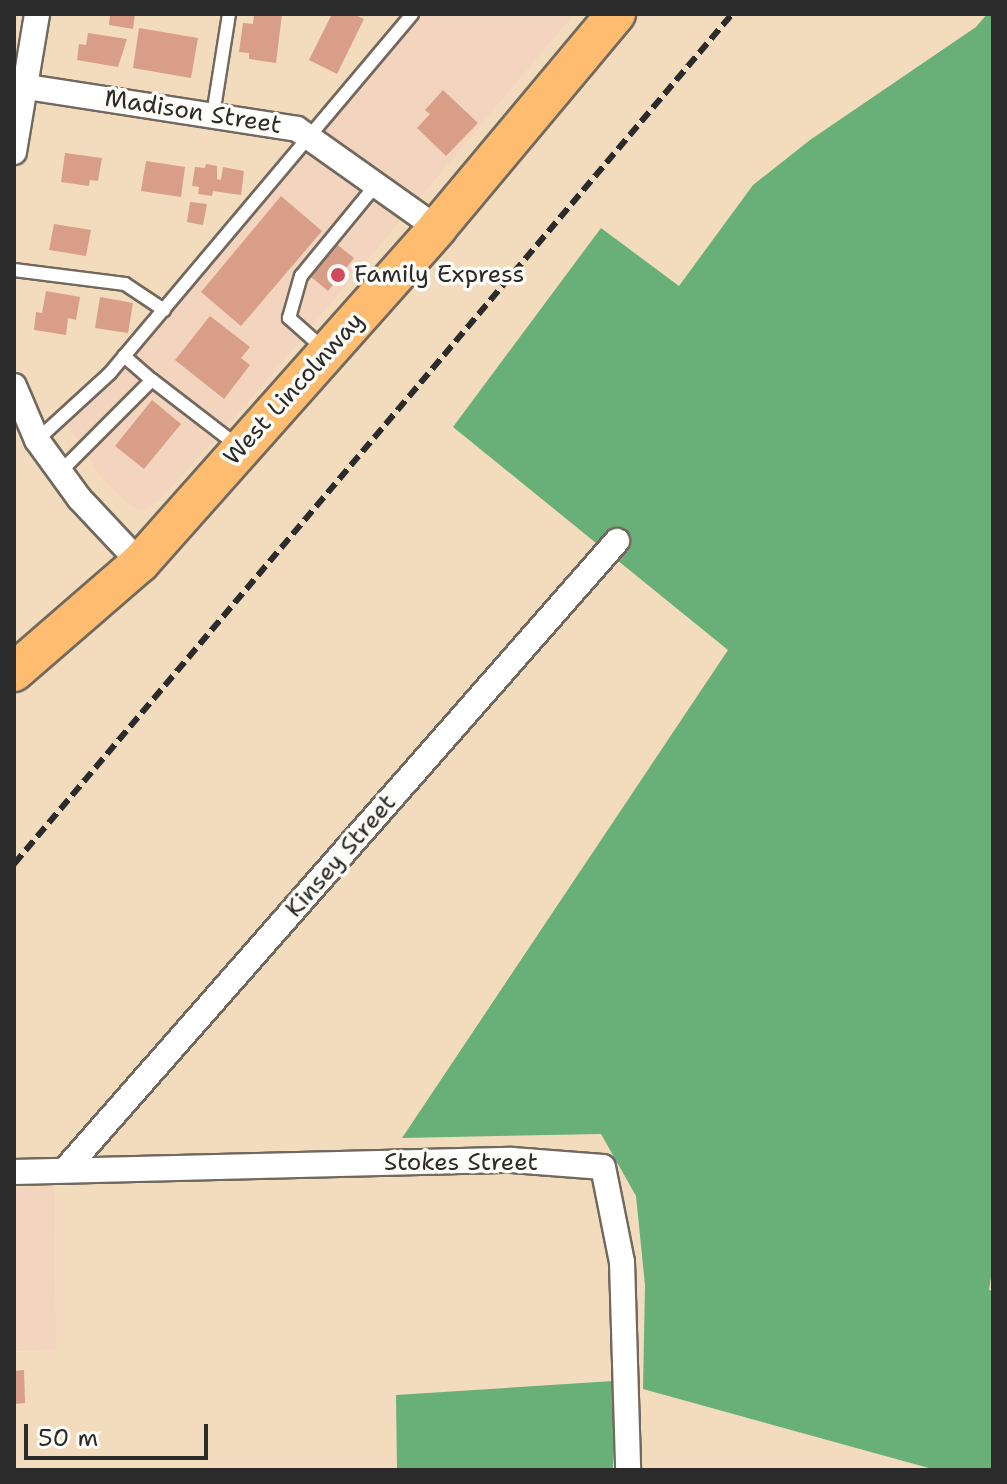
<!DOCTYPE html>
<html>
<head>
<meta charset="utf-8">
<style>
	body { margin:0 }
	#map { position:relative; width:1007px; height:1484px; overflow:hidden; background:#f3dcbd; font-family:"Shantell Sans",sans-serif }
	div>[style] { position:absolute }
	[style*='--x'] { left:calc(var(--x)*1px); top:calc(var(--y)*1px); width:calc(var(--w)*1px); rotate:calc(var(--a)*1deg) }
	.built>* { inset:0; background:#f3d4be }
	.forest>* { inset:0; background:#68b077 }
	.building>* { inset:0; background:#d99e87 }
	.roads { filter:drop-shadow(2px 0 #71695e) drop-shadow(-2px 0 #71695e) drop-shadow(0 2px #71695e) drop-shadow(0 -2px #71695e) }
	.service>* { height:12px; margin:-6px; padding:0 6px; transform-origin:6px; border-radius:6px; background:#fff }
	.minor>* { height:24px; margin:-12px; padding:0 12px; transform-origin:12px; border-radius:12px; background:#fff }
	.primary>* { height:38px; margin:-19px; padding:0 19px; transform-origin:19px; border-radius:19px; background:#fdbc70 }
	.rail>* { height:6px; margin-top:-3px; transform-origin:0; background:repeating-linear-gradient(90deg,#2b2b2b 0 12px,transparent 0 18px) }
	.dots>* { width:22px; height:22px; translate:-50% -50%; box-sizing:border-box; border:4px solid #fdfcf7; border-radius:50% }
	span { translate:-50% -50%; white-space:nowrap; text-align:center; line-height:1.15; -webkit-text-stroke:7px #fdfcf7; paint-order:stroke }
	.street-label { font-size:24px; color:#2b2b2b }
	.poi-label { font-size:24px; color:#2b2b2b }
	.left { translate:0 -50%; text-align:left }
	.frame { position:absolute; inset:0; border:16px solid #2b2b2b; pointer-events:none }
	.scale { position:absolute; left:24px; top:1424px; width:184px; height:36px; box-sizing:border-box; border:4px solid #2b2b2b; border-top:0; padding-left:10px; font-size:24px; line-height:28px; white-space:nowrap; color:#2b2b2b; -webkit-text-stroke:6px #fdfcf7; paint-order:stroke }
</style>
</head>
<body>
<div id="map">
	<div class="built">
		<div style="clip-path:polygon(420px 14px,574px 14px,239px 413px,158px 501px,143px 510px,131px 507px,102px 478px,68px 426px,150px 336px)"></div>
		<div style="clip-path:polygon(54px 1186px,56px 1350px,14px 1351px,14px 1188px)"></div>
	</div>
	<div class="forest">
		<div style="clip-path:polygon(987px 14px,993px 14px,993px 1264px,989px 1290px,993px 1291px,993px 1470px,936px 1470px,643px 1389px,645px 1285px,636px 1196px,601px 1134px,402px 1138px,728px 650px,453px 427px,601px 228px,679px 286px,753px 185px,810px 140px,976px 27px)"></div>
		<div style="clip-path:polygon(613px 1381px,613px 1470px,397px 1470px,396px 1395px)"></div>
	</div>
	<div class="building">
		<div style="clip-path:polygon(110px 14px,135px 14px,133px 29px,109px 25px)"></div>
		<div style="clip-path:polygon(254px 14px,282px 14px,276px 63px,249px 59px,249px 53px,239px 52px,243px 23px,253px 24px)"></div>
		<div style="clip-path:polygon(332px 14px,353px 14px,364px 19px,337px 74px,309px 60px)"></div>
		<div style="clip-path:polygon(139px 28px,198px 38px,191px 78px,133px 68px)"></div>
		<div style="clip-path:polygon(88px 33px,127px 39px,118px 67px,77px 60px,79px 44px,86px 45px)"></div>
		<div style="clip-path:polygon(443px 90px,478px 123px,446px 156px,417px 128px,430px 114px,425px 110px)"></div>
		<div style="clip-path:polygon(65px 153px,102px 158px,98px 181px,90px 180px,89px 186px,61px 182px)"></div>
		<div style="clip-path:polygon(146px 161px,185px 167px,181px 197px,141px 191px)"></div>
		<div style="clip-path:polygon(206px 164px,217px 166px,217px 179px,221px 180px,223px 167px,244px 171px,241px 195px,213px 191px,212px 196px,198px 194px,199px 187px,192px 186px,195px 167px,205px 168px)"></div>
		<div style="clip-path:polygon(281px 196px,322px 231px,241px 326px,201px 292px)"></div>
		<div style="clip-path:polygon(190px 202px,207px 204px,203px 225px,187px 222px)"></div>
		<div style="clip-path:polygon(54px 224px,91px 230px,86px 256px,49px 250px)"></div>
		<div style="clip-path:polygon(335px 243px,354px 258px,328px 291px,310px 276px)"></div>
		<div style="clip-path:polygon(46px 291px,80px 297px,76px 320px,68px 318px,66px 335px,34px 330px,36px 312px,42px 313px)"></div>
		<div style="clip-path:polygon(100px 297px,133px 303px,128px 333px,95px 328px)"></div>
		<div style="clip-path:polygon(210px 316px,250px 347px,241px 358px,250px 365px,224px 399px,175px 360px)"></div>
		<div style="clip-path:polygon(152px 400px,181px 424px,144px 469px,115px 446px)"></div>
		<div style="clip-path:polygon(24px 1370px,25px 1403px,14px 1404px,14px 1371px)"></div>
	</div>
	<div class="roads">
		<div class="service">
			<div style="--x:213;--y:115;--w:102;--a:-81"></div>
			<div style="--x:14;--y:270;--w:112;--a:7.2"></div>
			<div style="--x:125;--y:284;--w:47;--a:33.7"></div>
			<div style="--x:324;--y:349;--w:47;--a:-138.5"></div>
			<div style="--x:289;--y:318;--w:44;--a:-74.1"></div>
			<div style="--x:301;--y:276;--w:117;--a:-50.6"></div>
			<div style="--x:124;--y:356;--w:37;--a:41"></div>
			<div style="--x:37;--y:440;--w:99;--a:-42.5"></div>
			<div style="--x:110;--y:373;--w:469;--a:-49.9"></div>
			<div style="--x:60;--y:472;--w:130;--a:-45"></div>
			<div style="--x:152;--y:380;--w:110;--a:37.6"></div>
		</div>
		<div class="minor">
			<div style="--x:14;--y:85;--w:286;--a:8.8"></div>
			<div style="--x:297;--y:129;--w:171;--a:35.3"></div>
			<div style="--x:14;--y:152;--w:140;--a:-80.5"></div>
			<div style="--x:14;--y:386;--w:59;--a:66.9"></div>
			<div style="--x:37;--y:440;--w:72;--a:54.1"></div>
			<div style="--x:79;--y:498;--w:89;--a:46.8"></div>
			<div style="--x:65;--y:1170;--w:837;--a:-48.73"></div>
			<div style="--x:14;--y:1172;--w:498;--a:-1.4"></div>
			<div style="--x:512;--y:1160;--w:91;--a:4.4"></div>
			<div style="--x:603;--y:1167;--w:97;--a:78.7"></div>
			<div style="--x:622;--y:1262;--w:208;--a:88.3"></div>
		</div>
		<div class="primary">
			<div style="--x:14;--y:672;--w:167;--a:-40.9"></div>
			<div style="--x:140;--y:563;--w:448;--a:-48.4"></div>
			<div style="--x:437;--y:228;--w:279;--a:-50.1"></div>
		</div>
	</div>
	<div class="rail">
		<div style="--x:14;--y:864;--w:1113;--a:-49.81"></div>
	</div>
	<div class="dots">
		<div style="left:338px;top:275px;background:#d1495b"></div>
	</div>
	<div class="street-label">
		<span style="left:193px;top:112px;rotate:9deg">Madison Street</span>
		<span style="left:294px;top:389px;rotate:-48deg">West Lincolnway</span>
		<span style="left:341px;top:856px;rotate:-49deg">Kinsey Street</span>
		<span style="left:461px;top:1163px">Stokes Street</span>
	</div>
	<div class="poi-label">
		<span class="left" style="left:354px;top:275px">Family Express</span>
	</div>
	<div class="frame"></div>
	<div class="scale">50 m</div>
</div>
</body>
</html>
